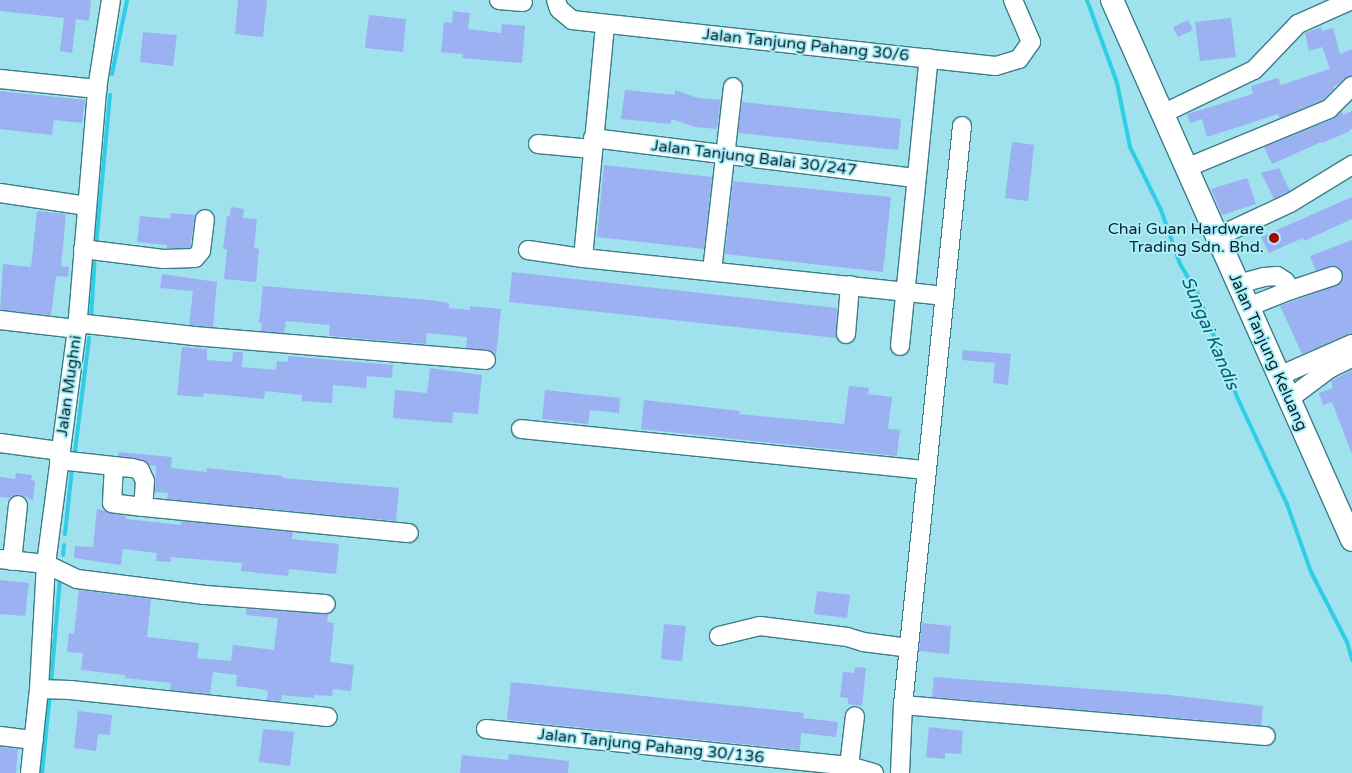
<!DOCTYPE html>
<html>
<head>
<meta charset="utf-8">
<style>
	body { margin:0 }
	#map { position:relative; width:1352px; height:773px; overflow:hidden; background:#9fe1ed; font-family:"Varela Round",sans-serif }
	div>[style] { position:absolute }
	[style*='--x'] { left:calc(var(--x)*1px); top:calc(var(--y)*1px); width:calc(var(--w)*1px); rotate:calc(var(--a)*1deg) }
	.stream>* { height:4px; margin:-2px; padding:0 2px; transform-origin:2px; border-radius:2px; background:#2fcee5 }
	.building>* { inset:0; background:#9cb1f1 }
	.roads { filter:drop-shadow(1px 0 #3c7d88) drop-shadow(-1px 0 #3c7d88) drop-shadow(0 1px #3c7d88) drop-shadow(0 -1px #3c7d88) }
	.minor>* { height:18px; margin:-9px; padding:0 9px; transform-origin:9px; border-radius:9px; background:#fff }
	.major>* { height:22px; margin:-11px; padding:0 11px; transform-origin:11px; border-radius:11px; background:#fff }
	.dots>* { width:14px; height:14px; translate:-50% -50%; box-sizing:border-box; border:2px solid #aceffb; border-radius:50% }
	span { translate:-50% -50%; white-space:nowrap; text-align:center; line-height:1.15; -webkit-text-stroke:4px #aceffb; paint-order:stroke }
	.street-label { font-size:16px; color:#09252a }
	.poi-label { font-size:16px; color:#09252a }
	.right { translate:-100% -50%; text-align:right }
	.water-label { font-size:18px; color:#08606c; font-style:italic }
</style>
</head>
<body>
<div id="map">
	<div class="stream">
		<div style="--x:1087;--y:0;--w:88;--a:70.1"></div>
		<div style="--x:1117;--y:83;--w:65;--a:78.5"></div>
		<div style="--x:1130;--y:147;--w:70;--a:63.8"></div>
		<div style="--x:1161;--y:210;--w:57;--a:70.6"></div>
		<div style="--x:1180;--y:264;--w:33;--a:59"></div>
		<div style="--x:1197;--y:292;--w:112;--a:69.1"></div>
		<div style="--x:1237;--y:397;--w:118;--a:65"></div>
		<div style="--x:1287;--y:504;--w:72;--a:70.6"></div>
		<div style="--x:1311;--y:572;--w:79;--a:62.8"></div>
		<div style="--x:1347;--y:642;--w:19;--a:74"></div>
		<div style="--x:112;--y:74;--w:76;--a:-78.5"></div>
		<div style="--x:96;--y:246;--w:152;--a:-84.7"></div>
		<div style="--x:91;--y:318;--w:63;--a:-86.4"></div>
		<div style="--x:75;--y:451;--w:114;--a:-82.9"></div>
		<div style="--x:65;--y:534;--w:65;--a:-83.9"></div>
		<div style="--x:63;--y:555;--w:10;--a:-84"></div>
		<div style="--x:51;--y:683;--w:104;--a:-85.1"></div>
		<div style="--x:42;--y:773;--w:80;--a:-84.3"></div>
	</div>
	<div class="building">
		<div style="clip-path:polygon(0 0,91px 0,89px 21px,76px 19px,72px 53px,60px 51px,64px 18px,0 11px)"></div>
		<div style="clip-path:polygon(238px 0,267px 0,263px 37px,235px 34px)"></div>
		<div style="clip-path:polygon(453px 11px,470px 13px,468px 29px,501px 33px,502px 24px,525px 26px,522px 63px,462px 58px,463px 54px,441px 52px,444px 22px,452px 23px)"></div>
		<div style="clip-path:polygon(369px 15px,406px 19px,403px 52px,365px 48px)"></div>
		<div style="clip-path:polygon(1231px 18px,1236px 57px,1200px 61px,1195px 22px)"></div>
		<div style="clip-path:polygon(1188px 20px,1193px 30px,1178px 37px,1173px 27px)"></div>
		<div style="clip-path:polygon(1321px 27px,1322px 31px,1333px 28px,1340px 54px,1352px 49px,1352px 76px,1333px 87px,1334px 89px,1323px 100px,1280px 118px,1278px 114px,1207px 137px,1202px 119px,1190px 123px,1187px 114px,1253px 94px,1251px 86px,1278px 78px,1281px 85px,1330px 69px,1322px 47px,1309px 51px,1305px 33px)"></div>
		<div style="clip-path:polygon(143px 32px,177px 35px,173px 66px,140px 62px)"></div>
		<div style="clip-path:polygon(625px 90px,675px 95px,675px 90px,698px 98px,721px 100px,717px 129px,695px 127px,671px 119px,671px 124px,621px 119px)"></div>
		<div style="clip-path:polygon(0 91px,85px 100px,82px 123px,54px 120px,52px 135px,0 129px)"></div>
		<div style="clip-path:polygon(742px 102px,901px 119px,898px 150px,738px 133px)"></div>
		<div style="clip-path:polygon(1342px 111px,1343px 115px,1352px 111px,1352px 128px,1348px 132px,1322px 143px,1321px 142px,1272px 164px,1264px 147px,1333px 119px)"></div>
		<div style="clip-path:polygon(1012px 142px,1034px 145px,1028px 201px,1005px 198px)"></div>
		<div style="clip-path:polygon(604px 165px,712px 177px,704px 249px,597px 237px)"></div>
		<div style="clip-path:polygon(1279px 168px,1290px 191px,1274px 199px,1261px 173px)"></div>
		<div style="clip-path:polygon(1247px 178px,1256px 204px,1222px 215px,1211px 189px)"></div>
		<div style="clip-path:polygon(733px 181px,891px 197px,883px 272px,725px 254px)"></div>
		<div style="clip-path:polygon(1352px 197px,1352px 219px,1304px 241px,1303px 238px,1269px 253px,1261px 237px)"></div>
		<div style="clip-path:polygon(231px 207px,244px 209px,243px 218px,257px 219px,254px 248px,259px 249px,256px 282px,224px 279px,227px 249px,223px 249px,227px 216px,230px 216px)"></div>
		<div style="clip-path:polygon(37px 211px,66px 214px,61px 266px,69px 267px,68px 277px,56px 276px,51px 315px,0 310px,3px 264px,31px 267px)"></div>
		<div style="clip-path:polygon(171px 213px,195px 215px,190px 248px,167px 248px,167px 245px,137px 242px,140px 216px,170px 219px)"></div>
		<div style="clip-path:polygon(1352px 240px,1352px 334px,1302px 354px,1280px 306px,1341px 283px,1343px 278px,1340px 268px,1330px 266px,1316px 271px,1310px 256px)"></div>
		<div style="clip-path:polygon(512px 272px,837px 308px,836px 338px,509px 302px)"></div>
		<div style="clip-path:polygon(162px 274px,217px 282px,213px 327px,189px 325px,193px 291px,160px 288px)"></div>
		<div style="clip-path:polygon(263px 286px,430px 300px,449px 303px,449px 308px,470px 310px,470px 306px,501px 309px,496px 356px,487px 350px,466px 348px,467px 337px,427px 333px,426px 344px,329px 336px,330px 325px,286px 321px,284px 333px,261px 331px,262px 323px,259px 323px)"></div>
		<div style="clip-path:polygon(182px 347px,207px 349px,207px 360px,232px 362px,233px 352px,243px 352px,242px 367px,276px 370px,277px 361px,288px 362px,288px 356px,393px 365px,392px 378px,367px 376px,366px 388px,333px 385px,332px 403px,302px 401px,302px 395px,265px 391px,264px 399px,204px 393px,203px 397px,177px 395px)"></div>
		<div style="clip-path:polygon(963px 350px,1011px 354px,1008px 385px,993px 383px,995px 363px,962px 360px)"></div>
		<div style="clip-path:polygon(430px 368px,482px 375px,478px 414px,453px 412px,452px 423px,393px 418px,395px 390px,427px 393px)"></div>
		<div style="clip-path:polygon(1352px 370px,1352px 452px,1351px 452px,1332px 402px,1323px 405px,1319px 393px,1333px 388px,1331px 381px)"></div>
		<div style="clip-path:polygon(849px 386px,869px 388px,868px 394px,892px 397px,888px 429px,900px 430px,897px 456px,641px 429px,644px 400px,740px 411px,739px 414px,844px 424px)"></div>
		<div style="clip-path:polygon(545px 390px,620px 398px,619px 413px,590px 410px,588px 424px,542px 419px)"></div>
		<div style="clip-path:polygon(119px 452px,172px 457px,171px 468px,207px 472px,207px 468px,283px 476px,283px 478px,399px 488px,396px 521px,167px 499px,168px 493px,155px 492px,156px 466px,149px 465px,143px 460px,118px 456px)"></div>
		<div style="clip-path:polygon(16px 473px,32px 475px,31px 480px,35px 481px,33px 500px,19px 494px,10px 498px,0 497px,0 477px,15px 479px)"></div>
		<div style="clip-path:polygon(97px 509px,126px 516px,126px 519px,181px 525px,181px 521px,293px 532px,292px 539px,339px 544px,336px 574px,289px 569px,288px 576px,241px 571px,242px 563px,171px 557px,171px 562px,156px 561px,157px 553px,123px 549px,121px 565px,74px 558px,75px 546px,93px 547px)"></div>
		<div style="clip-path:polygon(0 580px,29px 583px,25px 616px,0 614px)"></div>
		<div style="clip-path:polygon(79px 590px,151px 599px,147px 637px,199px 643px,197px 658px,231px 661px,233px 645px,274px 650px,278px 618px,246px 615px,246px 609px,328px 614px,327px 622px,334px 623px,330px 662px,354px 665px,351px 691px,333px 689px,332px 696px,314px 695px,314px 698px,282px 695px,281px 701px,267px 700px,268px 691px,261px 689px,236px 686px,237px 675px,213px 672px,210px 694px,170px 690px,171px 683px,125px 678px,125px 675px,81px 670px,83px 653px,67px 652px,69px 633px,74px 634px)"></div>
		<div style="clip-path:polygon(817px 591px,850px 595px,847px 618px,814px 614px)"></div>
		<div style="clip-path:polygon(922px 623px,951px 626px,949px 654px,919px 651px)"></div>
		<div style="clip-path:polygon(664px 624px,686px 626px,682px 661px,661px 659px)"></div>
		<div style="clip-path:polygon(855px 667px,866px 668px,862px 706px,848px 704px,848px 698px,840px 697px,843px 672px,854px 673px)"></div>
		<div style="clip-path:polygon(934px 677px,1170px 695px,1263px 706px,1261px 725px,932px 697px)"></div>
		<div style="clip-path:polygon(511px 682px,804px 713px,803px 718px,838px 722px,836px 737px,801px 733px,800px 750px,507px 720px)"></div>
		<div style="clip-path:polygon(78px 711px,112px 715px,110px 735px,98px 734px,96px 751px,74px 748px)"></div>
		<div style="clip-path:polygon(929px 727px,963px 731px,961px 754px,945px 753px,945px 759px,926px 757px)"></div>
		<div style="clip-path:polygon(263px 729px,294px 732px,290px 766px,259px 762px)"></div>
		<div style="clip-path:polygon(0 747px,18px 749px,16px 773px,0 773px)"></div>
		<div style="clip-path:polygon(509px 754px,569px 761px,568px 773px,460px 773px,462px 755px,508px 760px)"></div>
	</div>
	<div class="roads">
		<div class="minor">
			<div style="--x:499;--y:0;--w:24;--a:5"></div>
			<div style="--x:556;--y:0;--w:9;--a:72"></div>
			<div style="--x:559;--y:9;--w:17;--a:40"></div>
			<div style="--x:572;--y:20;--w:426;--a:6.2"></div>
			<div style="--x:996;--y:66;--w:24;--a:-17"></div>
			<div style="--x:1019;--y:59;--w:21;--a:-55"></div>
			<div style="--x:1031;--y:42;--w:46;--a:-113.2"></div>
			<div style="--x:0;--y:79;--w:98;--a:5.9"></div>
			<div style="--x:1162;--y:114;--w:102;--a:-25.6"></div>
			<div style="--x:1254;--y:70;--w:64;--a:-46.3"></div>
			<div style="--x:1298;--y:24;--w:59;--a:-24"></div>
			<div style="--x:593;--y:138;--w:324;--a:7.1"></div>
			<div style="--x:538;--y:144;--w:54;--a:5.3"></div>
			<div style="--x:1186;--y:168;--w:155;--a:-22.4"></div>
			<div style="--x:1329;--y:109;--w:33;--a:-45"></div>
			<div style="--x:0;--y:193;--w:88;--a:8.5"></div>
			<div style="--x:1217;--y:237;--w:81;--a:-25"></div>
			<div style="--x:1290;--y:203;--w:73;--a:-31.5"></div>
			<div style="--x:83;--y:249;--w:81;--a:7.1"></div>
			<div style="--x:163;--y:259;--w:32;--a:-2"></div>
			<div style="--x:195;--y:258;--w:9;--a:-49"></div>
			<div style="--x:201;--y:251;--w:32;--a:-83"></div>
			<div style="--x:528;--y:250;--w:56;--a:8.3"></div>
			<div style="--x:583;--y:258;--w:364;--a:6"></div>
			<div style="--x:583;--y:258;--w:234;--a:-84.6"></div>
			<div style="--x:712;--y:271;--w:185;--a:-83.5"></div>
			<div style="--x:1238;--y:284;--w:27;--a:-15"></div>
			<div style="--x:1264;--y:277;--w:13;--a:-4"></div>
			<div style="--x:1277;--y:276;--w:9;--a:32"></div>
			<div style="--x:1285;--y:281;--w:11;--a:56"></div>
			<div style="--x:1291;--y:290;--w:46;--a:158.4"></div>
			<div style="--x:1291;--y:290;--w:44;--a:-18.4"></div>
			<div style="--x:0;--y:320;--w:78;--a:6.7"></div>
			<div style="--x:77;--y:323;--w:118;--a:6.3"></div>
			<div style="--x:194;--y:336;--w:293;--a:4.7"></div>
			<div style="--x:846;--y:334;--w:49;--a:-85.3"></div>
			<div style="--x:900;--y:346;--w:289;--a:-84.3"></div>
			<div style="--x:1279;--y:376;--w:80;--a:-23.7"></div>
			<div style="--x:1289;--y:399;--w:50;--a:-36.9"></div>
			<div style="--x:1329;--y:369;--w:25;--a:-26"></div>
			<div style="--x:521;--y:429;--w:408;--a:5.8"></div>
			<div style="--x:0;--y:443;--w:61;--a:7.6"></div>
			<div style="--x:59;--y:460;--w:73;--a:6.3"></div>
			<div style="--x:132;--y:468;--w:8;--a:14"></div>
			<div style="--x:140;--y:470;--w:12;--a:66"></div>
			<div style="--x:145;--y:481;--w:26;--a:94"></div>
			<div style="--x:143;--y:507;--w:31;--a:-173"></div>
			<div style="--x:112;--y:503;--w:37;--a:-87"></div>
			<div style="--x:143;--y:507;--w:267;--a:5.6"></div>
			<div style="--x:0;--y:559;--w:46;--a:6.2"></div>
			<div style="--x:46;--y:564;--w:34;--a:26"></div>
			<div style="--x:77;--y:579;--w:129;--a:7.1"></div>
			<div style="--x:205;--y:595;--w:121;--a:4.3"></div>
			<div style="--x:12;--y:561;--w:56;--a:-83.9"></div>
			<div style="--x:719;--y:636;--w:42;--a:-13.7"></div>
			<div style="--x:760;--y:626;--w:88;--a:7.2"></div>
			<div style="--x:847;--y:637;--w:17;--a:17"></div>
			<div style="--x:863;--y:642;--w:46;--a:7.4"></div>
			<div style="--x:39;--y:689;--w:31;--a:2"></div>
			<div style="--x:70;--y:690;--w:259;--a:6"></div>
			<div style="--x:903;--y:705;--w:364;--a:4.9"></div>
			<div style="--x:486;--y:729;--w:365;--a:5.8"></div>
			<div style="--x:849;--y:766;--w:26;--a:16"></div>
			<div style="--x:0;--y:736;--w:34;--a:7"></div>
			<div style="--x:849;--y:766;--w:50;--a:-83.2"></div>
			<div style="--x:30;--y:773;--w:84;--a:-83.9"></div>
			<div style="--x:39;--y:689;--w:125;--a:-86.8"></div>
			<div style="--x:46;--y:564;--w:237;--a:-82.5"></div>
			<div style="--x:77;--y:329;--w:241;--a:-85.2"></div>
			<div style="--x:97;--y:89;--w:90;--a:-81.1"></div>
			<div style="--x:900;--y:773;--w:68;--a:-87.5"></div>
			<div style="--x:903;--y:705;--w:582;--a:-84.18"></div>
		</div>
		<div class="major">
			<div style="--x:1112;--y:0;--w:591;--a:66.04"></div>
		</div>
	</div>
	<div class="dots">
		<div style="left:1274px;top:238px;background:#a20a00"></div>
	</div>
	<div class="street-label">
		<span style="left:806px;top:45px;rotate:6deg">Jalan Tanjung Pahang 30/6</span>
		<span style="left:754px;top:158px;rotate:7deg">Jalan Tanjung Balai 30/247</span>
		<span style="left:1268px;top:352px;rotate:66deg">Jalan Tanjung Keluang</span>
		<span style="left:69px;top:386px;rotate:-82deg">Jalan Mughni</span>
		<span style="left:651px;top:746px;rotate:6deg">Jalan Tanjung Pahang 30/136</span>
	</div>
	<div class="poi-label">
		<span class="right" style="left:1264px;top:238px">Chai Guan Hardware<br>Trading Sdn. Bhd.</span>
	</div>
	<div class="water-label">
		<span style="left:1210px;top:333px;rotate:67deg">Sungai Kandis</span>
	</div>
</div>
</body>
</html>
